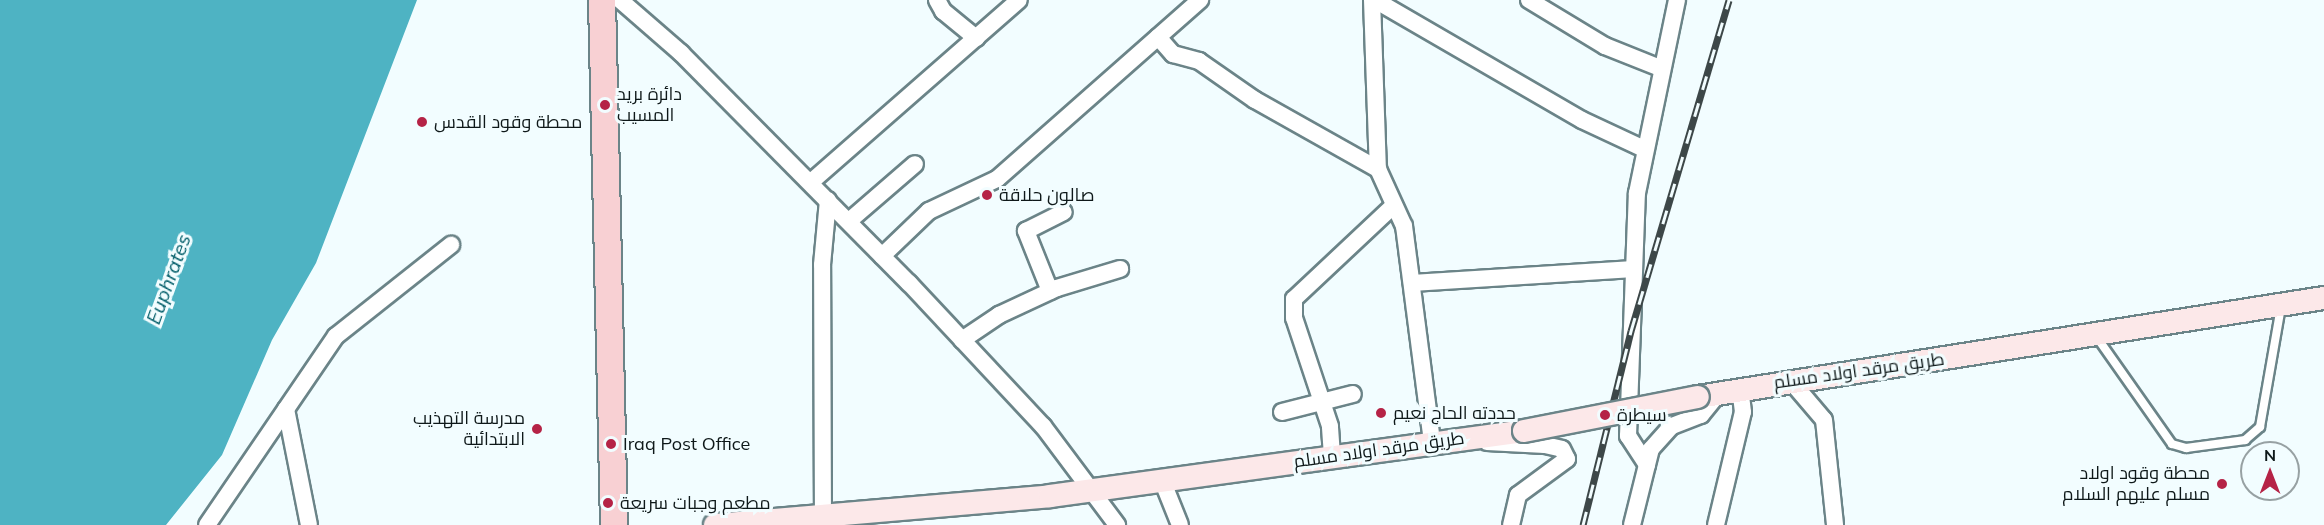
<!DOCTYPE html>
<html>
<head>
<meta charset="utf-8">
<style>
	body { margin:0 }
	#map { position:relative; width:2324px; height:525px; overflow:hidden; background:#f2fdff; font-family:Mulish,Cairo,sans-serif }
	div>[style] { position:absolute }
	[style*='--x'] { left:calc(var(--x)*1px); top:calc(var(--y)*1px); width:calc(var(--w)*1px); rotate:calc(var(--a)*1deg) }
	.water>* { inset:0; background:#4eb3c3 }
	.roads { filter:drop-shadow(2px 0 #6b8488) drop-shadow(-2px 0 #6b8488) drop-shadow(0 2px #6b8488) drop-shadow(0 -2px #6b8488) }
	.lane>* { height:8px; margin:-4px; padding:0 4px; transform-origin:4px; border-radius:4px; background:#fff }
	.street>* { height:16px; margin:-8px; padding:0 8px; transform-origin:8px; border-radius:8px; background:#fff }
	.secondary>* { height:22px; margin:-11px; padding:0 11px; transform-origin:11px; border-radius:11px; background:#fce8e9 }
	.primary>* { height:26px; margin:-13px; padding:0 13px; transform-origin:13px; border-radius:13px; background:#f8d0d3 }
	.rail>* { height:7px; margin-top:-3.5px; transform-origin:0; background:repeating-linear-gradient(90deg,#f2fdff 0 14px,#3d4748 0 28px); box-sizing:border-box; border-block:2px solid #3d4748 }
	.bridges { filter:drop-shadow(2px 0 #6b8488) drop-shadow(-2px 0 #6b8488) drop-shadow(0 2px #6b8488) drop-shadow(0 -2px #6b8488) }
	.secondary-bridge>* { height:22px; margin:-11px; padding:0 11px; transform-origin:11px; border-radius:11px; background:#fce8e9 }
	.dots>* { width:16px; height:16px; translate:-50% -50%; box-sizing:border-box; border:3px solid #f2fdff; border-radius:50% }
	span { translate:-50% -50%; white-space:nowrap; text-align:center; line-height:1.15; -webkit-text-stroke:6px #f2fdff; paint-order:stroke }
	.poi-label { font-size:18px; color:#0e1819 }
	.left { translate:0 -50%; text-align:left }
	.right { translate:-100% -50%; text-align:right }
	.street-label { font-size:18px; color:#0e1819 }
	.water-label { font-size:20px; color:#035e6a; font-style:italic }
	.north { position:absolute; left:2240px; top:441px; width:60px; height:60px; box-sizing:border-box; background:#f2fdff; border:2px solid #97a1a3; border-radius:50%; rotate:0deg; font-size:16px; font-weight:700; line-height:24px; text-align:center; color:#0e1819 }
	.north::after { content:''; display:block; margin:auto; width:21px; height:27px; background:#b52346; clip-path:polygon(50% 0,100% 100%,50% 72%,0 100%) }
</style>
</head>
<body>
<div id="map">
	<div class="water">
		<div style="clip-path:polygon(0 0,417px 0,316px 263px,272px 340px,222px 455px,166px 525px,0 525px)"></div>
	</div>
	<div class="roads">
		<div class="lane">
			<div style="--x:2096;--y:336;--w:132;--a:54.9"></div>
			<div style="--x:2172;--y:444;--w:15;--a:16"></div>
			<div style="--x:2186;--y:448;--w:60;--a:-7.7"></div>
			<div style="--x:2245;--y:440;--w:20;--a:-41"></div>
			<div style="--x:2260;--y:427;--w:122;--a:-80.1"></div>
		</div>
		<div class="street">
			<div style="--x:620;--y:0;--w:81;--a:41"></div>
			<div style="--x:681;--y:53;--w:324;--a:45.3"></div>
			<div style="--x:909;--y:283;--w:196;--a:46.9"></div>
			<div style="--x:1043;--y:426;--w:124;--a:53.2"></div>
			<div style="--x:937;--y:0;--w:13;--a:61"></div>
			<div style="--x:943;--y:11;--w:43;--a:39.3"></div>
			<div style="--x:1372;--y:0;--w:169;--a:88"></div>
			<div style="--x:1378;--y:169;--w:63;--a:65.5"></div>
			<div style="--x:1404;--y:226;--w:218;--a:82.6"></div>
			<div style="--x:1375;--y:0;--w:239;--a:30.1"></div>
			<div style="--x:1582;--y:120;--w:68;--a:25.1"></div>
			<div style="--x:1529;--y:0;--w:89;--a:31.2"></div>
			<div style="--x:1605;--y:46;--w:59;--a:21.8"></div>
			<div style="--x:1158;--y:37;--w:23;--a:49"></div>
			<div style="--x:1173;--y:54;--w:27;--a:15"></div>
			<div style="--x:1199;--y:61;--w:68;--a:34.9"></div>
			<div style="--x:1255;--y:100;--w:141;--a:29.3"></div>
			<div style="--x:811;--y:182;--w:276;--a:-41.2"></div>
			<div style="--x:849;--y:221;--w:87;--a:-40.8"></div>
			<div style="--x:882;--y:256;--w:65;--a:-43.8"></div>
			<div style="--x:929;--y:211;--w:75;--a:-25.2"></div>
			<div style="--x:997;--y:179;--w:271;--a:-41.4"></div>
			<div style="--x:1412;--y:283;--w:222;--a:-3.6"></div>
			<div style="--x:1050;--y:291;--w:65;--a:-111.8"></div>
			<div style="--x:1026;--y:231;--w:42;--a:-26.6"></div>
			<div style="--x:962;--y:340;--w:45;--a:-34"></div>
			<div style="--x:999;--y:315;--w:64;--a:-25"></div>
			<div style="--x:1057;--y:288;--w:66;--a:-16.8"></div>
			<div style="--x:1790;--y:380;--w:52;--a:49.6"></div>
			<div style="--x:1824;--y:420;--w:106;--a:84"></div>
			<div style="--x:286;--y:409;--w:118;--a:78.8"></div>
			<div style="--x:1282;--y:412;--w:73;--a:-14.2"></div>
			<div style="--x:1487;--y:442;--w:58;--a:3"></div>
			<div style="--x:1545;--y:445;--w:17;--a:13"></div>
			<div style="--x:1562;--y:449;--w:11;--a:63"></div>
			<div style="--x:1567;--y:459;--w:61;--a:143.7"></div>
			<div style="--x:1518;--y:495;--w:31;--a:103"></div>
			<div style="--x:1332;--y:456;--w:30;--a:-94"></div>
			<div style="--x:1330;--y:426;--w:114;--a:-108.4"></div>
			<div style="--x:1294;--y:318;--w:19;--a:-90"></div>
			<div style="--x:1294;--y:299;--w:137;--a:-43.2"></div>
			<div style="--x:1647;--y:465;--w:35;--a:-123"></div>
			<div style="--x:1628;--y:436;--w:243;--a:-87.9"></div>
			<div style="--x:1637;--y:193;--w:197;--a:-78.3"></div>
			<div style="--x:1162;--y:480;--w:48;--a:68.2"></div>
			<div style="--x:207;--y:525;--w:229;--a:-55.7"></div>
			<div style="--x:336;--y:336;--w:147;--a:-38.4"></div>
			<div style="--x:823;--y:525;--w:260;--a:-90.2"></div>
			<div style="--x:822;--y:265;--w:65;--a:-84.7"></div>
			<div style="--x:1632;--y:525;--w:78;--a:-76"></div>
			<div style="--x:1651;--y:449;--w:31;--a:-48"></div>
			<div style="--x:1672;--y:426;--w:31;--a:-21"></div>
			<div style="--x:1701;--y:415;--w:28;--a:-51"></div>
			<div style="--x:1716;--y:525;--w:116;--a:-76.6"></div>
			<div style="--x:1743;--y:412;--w:23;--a:-97"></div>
		</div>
		<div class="secondary">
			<div style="--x:1698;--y:397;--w:634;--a:-8.99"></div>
			<div style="--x:715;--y:525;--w:336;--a:-4.9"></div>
			<div style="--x:1050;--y:496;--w:478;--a:-7.8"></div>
		</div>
		<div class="primary">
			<div style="--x:602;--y:0;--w:525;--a:88.69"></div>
		</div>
	</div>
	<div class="rail">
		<div style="--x:1583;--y:525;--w:200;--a:-76.1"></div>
		<div style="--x:1631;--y:331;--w:345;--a:-73.5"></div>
	</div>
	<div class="bridges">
		<div class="secondary-bridge">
			<div style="--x:1524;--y:431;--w:177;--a:-11.1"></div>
		</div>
	</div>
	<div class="dots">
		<div style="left:605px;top:105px;background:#b52346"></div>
		<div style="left:422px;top:122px;background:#b52346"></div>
		<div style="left:987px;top:195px;background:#b52346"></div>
		<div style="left:1381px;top:413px;background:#b52346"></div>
		<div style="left:1605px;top:415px;background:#b52346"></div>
		<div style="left:537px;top:429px;background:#b52346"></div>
		<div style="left:611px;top:444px;background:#b52346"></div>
		<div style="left:2222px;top:484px;background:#b52346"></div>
		<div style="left:608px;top:503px;background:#b52346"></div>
	</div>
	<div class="poi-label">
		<span class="left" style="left:617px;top:105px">دائرة بريد<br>المسيب</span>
		<span class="left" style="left:434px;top:122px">محطة وقود القدس</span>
		<span class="left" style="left:999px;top:195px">صالون حلاقة</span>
		<span class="left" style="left:1393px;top:413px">حددته الحاج نعيم</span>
		<span class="left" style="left:1617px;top:415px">سيطرة</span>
		<span class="right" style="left:525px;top:429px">مدرسة التهذيب<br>الابتدائية</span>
		<span class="left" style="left:623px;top:444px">Iraq Post Office</span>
		<span class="right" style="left:2210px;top:484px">محطة وقود اولاد<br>مسلم عليهم السلام</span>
		<span class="left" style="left:620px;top:503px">مطعم وجبات سريعة</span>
	</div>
	<div class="street-label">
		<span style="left:1859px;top:371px;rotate:-8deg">طريق مرقد اولاد مسلم</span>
		<span style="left:1379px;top:450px;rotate:-8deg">طريق مرقد اولاد مسلم</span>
	</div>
	<div class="water-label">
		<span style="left:168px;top:279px;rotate:-70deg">Euphrates</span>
	</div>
	<div class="north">N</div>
</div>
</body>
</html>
